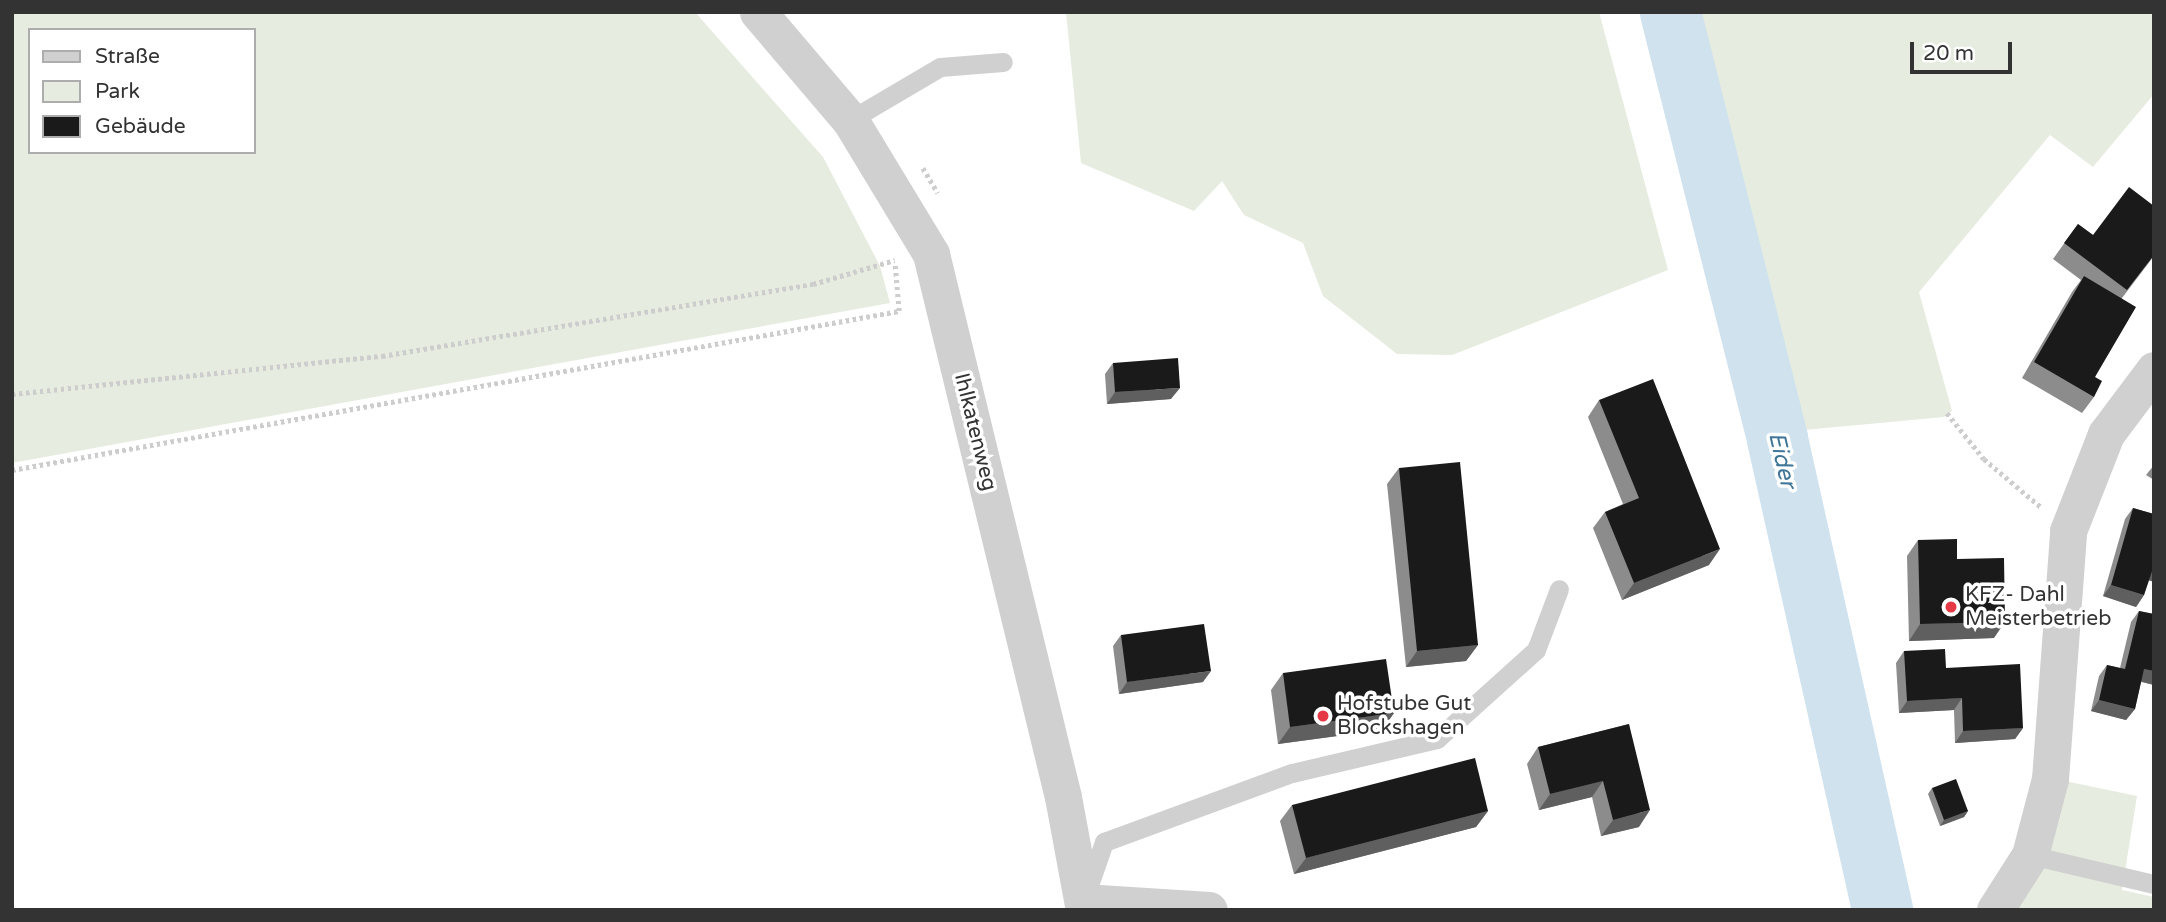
<!DOCTYPE html>
<html>
<head>
<meta charset="utf-8">
<style>
	body { margin:0 }
	#map { position:relative; width:2166px; height:922px; overflow:hidden; background:#fff; font-family:"Varela Round",sans-serif }
	div>[style] { position:absolute }
	[style*='--x'] { left:calc(var(--x)*1px); top:calc(var(--y)*1px); width:calc(var(--w)*1px); rotate:calc(var(--a)*1deg) }
	.green>* { inset:0; background:#e6ecdf }
	.river>* { height:61px; margin:-30.5px; padding:0 30.5px; transform-origin:30.5px; border-radius:30.5px; background:#cfe2ee }
	.path>* { height:4.5px; margin-top:-2.25px; transform-origin:0; background:repeating-linear-gradient(90deg,#cdcdcd 0 3.5px,transparent 0 7px) }
	.service>* { height:19px; margin:-9.5px; padding:0 9.5px; transform-origin:9.5px; border-radius:9.5px; background:#d0d0d0 }
	.minor>* { height:37px; margin:-18.5px; padding:0 18.5px; transform-origin:18.5px; border-radius:18.5px; background:#d0d0d0 }
	.wall>* { inset:0; background:#8c8c8c }
	.shaded-wall>* { inset:0; background:#5f5f5f }
	.building>* { inset:0; background:#1a1a1a }
	.dots>* { width:19px; height:19px; translate:-50% -50%; box-sizing:border-box; border:4px solid #fff; border-radius:50% }
	span { translate:-50% -50%; white-space:nowrap; text-align:center; line-height:1.15; -webkit-text-stroke:7px #fff; paint-order:stroke }
	.street-label { font-size:21px; color:#333 }
	.poi-label { font-size:21px; color:#333 }
	.left { translate:0 -50%; text-align:left }
	.water-label { font-size:23px; color:#3f7597; font-style:italic }
	.frame { position:absolute; inset:0; border:14px solid #333; pointer-events:none }
	.legend { position:absolute; left:28px; top:28px; width:228px; height:126px; box-sizing:border-box; background:#fff; border:2px solid #adadad; margin:0; padding:9px 12px; list-style:none; font-size:21px; color:#333 }
	.legend li { display:flex; align-items:center; gap:14px; height:35px }
	.legend b { width:35px; border:2px solid #adadad }
	.scale { position:absolute; left:1910px; top:42px; width:102px; height:32px; box-sizing:border-box; border:4px solid #333; border-top:0; padding-left:9px; font-size:21px; line-height:24px; white-space:nowrap; color:#333; -webkit-text-stroke:5px #fff; paint-order:stroke }
</style>
</head>
<body>
<div id="map">
	<div class="green">
		<div style="clip-path:polygon(evenodd,12px 12px,695px 12px,823px 157px,880px 266px,890px 303px,12px 463px,12px 12px,30px 30px,254px 30px,254px 152px,30px 152px,30px 30px)"></div>
		<div style="clip-path:polygon(1066px 12px,1599px 12px,1668px 270px,1452px 355px,1397px 354px,1323px 296px,1303px 243px,1244px 215px,1222px 181px,1194px 211px,1081px 163px)"></div>
		<div style="clip-path:polygon(1700px 12px,2154px 12px,2154px 94px,2093px 167px,2050px 135px,1919px 292px,1952px 411px,1944px 417px,1793px 431px)"></div>
		<div style="clip-path:polygon(2065px 781px,2137px 796px,2122px 890px,2154px 897px,2154px 910px,2013px 910px)"></div>
	</div>
	<div class="river">
		<div style="--x:1670;--y:12;--w:440;--a:75.9"></div>
		<div style="--x:1777;--y:439;--w:483;--a:77.4"></div>
	</div>
	<div class="path">
		<div style="--x:923;--y:168;--w:29;--a:59"></div>
		<div style="--x:12;--y:394;--w:372;--a:-5.9"></div>
		<div style="--x:382;--y:356;--w:437;--a:-9.5"></div>
		<div style="--x:813;--y:284;--w:85;--a:-16.3"></div>
		<div style="--x:1947;--y:413;--w:59;--a:51.2"></div>
		<div style="--x:1984;--y:459;--w:75;--a:40.1"></div>
		<div style="--x:12;--y:470;--w:901;--a:-10.16"></div>
		<div style="--x:899;--y:311;--w:46;--a:-95"></div>
	</div>
	<div class="service">
		<div style="--x:850;--y:120;--w:104;--a:-30.5"></div>
		<div style="--x:940;--y:67;--w:63;--a:-4.5"></div>
		<div style="--x:2030;--y:855;--w:127;--a:13.2"></div>
		<div style="--x:1087;--y:891;--w:52;--a:-70.9"></div>
		<div style="--x:1104;--y:842;--w:200;--a:-20.2"></div>
		<div style="--x:1292;--y:773;--w:149;--a:-13.2"></div>
		<div style="--x:1437;--y:739;--w:133;--a:-42"></div>
		<div style="--x:1536;--y:650;--w:65;--a:-69.3"></div>
	</div>
	<div class="minor">
		<div style="--x:758;--y:12;--w:142;--a:49.6"></div>
		<div style="--x:850;--y:120;--w:157;--a:58.8"></div>
		<div style="--x:931;--y:254;--w:559;--a:76.34"></div>
		<div style="--x:1063;--y:797;--w:115;--a:79.5"></div>
		<div style="--x:1083;--y:902;--w:126;--a:3.6"></div>
		<div style="--x:1995;--y:910;--w:65;--a:-57.5"></div>
		<div style="--x:2030;--y:855;--w:79;--a:-75.3"></div>
		<div style="--x:2050;--y:779;--w:249;--a:-85.8"></div>
		<div style="--x:2068;--y:531;--w:104;--a:-68.6"></div>
		<div style="--x:2106;--y:434;--w:80;--a:-53.1"></div>
	</div>
	<div class="wall">
		<div style="clip-path:polygon(2078px 224px,2093px 235px,2154px 256px,2122px 298px,2095px 377px,2094px 397px,2082px 413px,2022px 378px,2072px 292px,2081px 280px,2053px 259px)"></div>
		<div style="clip-path:polygon(1113px 363px,1171px 399px,1107px 404px,1105px 374px)"></div>
		<div style="clip-path:polygon(1599px 400px,1709px 565px,1622px 600px,1593px 528px,1605px 512px,1623px 504px,1588px 417px)"></div>
		<div style="clip-path:polygon(2154px 465px,2154px 480px,2146px 475px)"></div>
		<div style="clip-path:polygon(1399px 468px,1478px 645px,1466px 661px,1406px 667px,1387px 484px)"></div>
		<div style="clip-path:polygon(2133px 508px,2154px 514px,2154px 582px,2149px 580px,2144px 595px,2136px 607px,2103px 596px,2125px 519px)"></div>
		<div style="clip-path:polygon(1918px 540px,1957px 559px,1994px 638px,1909px 641px,1907px 556px)"></div>
		<div style="clip-path:polygon(2139px 611px,2154px 614px,2154px 685px,2141px 682px,2135px 709px,2126px 720px,2091px 711px,2099px 676px,2107px 665px,2120px 668px,2131px 622px)"></div>
		<div style="clip-path:polygon(1121px 635px,1203px 682px,1119px 694px,1113px 646px)"></div>
		<div style="clip-path:polygon(1904px 651px,1946px 668px,2023px 728px,2015px 739px,1955px 743px,1954px 710px,1899px 713px,1896px 663px)"></div>
		<div style="clip-path:polygon(1283px 673px,1394px 713px,1382px 730px,1278px 744px,1271px 690px)"></div>
		<div style="clip-path:polygon(1629px 724px,1639px 827px,1601px 836px,1592px 797px,1539px 810px,1527px 764px,1538px 747px)"></div>
		<div style="clip-path:polygon(1932px 788px,1968px 811px,1964px 817px,1940px 826px,1928px 794px)"></div>
		<div style="clip-path:polygon(1292px 805px,1488px 811px,1476px 827px,1294px 874px,1280px 821px)"></div>
	</div>
	<div class="shaded-wall">
		<div style="clip-path:polygon(1180px 388px,1171px 399px,1107px 404px,1115px 392px)"></div>
		<div style="clip-path:polygon(1720px 549px,1709px 565px,1622px 600px,1634px 583px)"></div>
		<div style="clip-path:polygon(2153px 568px,2154px 568px,2154px 582px,2145px 579px)"></div>
		<div style="clip-path:polygon(2111px 585px,2144px 595px,2136px 607px,2103px 596px)"></div>
		<div style="clip-path:polygon(2005px 622px,1994px 638px,1909px 641px,1920px 624px)"></div>
		<div style="clip-path:polygon(1478px 645px,1466px 661px,1406px 667px,1417px 651px)"></div>
		<div style="clip-path:polygon(2144px 669px,2154px 671px,2154px 685px,2136px 680px)"></div>
		<div style="clip-path:polygon(1211px 671px,1203px 682px,1119px 694px,1127px 682px)"></div>
		<div style="clip-path:polygon(1962px 698px,1954px 710px,1899px 713px,1907px 701px)"></div>
		<div style="clip-path:polygon(2099px 700px,2135px 709px,2126px 720px,2091px 711px)"></div>
		<div style="clip-path:polygon(1394px 713px,1382px 730px,1278px 744px,1290px 727px)"></div>
		<div style="clip-path:polygon(2023px 728px,2015px 739px,1955px 743px,1963px 731px)"></div>
		<div style="clip-path:polygon(1603px 781px,1592px 797px,1539px 810px,1550px 794px)"></div>
		<div style="clip-path:polygon(1650px 810px,1639px 827px,1601px 836px,1613px 820px)"></div>
		<div style="clip-path:polygon(1488px 811px,1476px 827px,1294px 874px,1306px 858px)"></div>
		<div style="clip-path:polygon(1968px 811px,1964px 817px,1940px 826px,1944px 820px)"></div>
	</div>
	<div class="building">
		<div style="clip-path:polygon(2129px 187px,2154px 206px,2154px 255px,2127px 290px,2064px 243px,2078px 224px,2093px 235px)"></div>
		<div style="clip-path:polygon(2084px 276px,2136px 307px,2095px 377px,2102px 381px,2094px 397px,2034px 362px)"></div>
		<div style="clip-path:polygon(1178px 358px,1180px 388px,1115px 392px,1113px 363px)"></div>
		<div style="clip-path:polygon(1653px 379px,1720px 549px,1634px 583px,1605px 512px,1639px 498px,1599px 400px)"></div>
		<div style="clip-path:polygon(1460px 462px,1478px 645px,1417px 651px,1399px 468px)"></div>
		<div style="clip-path:polygon(2133px 508px,2154px 514px,2154px 568px,2153px 568px,2144px 595px,2111px 585px)"></div>
		<div style="clip-path:polygon(1957px 539px,1957px 559px,2004px 558px,2005px 622px,1920px 624px,1918px 540px)"></div>
		<div style="clip-path:polygon(2139px 611px,2154px 614px,2154px 671px,2144px 669px,2135px 709px,2099px 700px,2107px 665px,2125px 669px)"></div>
		<div style="clip-path:polygon(1204px 624px,1211px 671px,1127px 682px,1121px 635px)"></div>
		<div style="clip-path:polygon(1945px 649px,1946px 668px,2020px 664px,2023px 728px,1963px 731px,1962px 698px,1907px 701px,1904px 651px)"></div>
		<div style="clip-path:polygon(1386px 659px,1394px 713px,1290px 727px,1283px 673px)"></div>
		<div style="clip-path:polygon(1629px 724px,1650px 810px,1613px 820px,1603px 781px,1550px 794px,1538px 747px)"></div>
		<div style="clip-path:polygon(1475px 758px,1488px 811px,1306px 858px,1292px 805px)"></div>
		<div style="clip-path:polygon(1956px 779px,1968px 811px,1944px 820px,1932px 788px)"></div>
	</div>
	<div class="dots">
		<div style="left:1951px;top:607px;background:#e63946"></div>
		<div style="left:1323px;top:716px;background:#e63946"></div>
	</div>
	<div class="street-label">
		<span style="left:975px;top:432px;rotate:76deg">Ihlkatenweg</span>
	</div>
	<div class="poi-label">
		<span class="left" style="left:1965px;top:607px">KFZ- Dahl<br>Meisterbetrieb</span>
		<span class="left" style="left:1337px;top:716px">Hofstube Gut<br>Blockshagen</span>
	</div>
	<div class="water-label">
		<span style="left:1782px;top:460px;rotate:77deg">Eider</span>
	</div>
	<div class="frame"></div>
	<ul class="legend">
	<li><b style="height:9px;background:#d0d0d0"></b>Straße</li>
	<li><b style="height:19px;background:#e6ecdf"></b>Park</li>
	<li><b style="height:19px;background:#1a1a1a"></b>Gebäude</li>
	</ul>
	<div class="scale">20 m</div>
</div>
</body>
</html>
